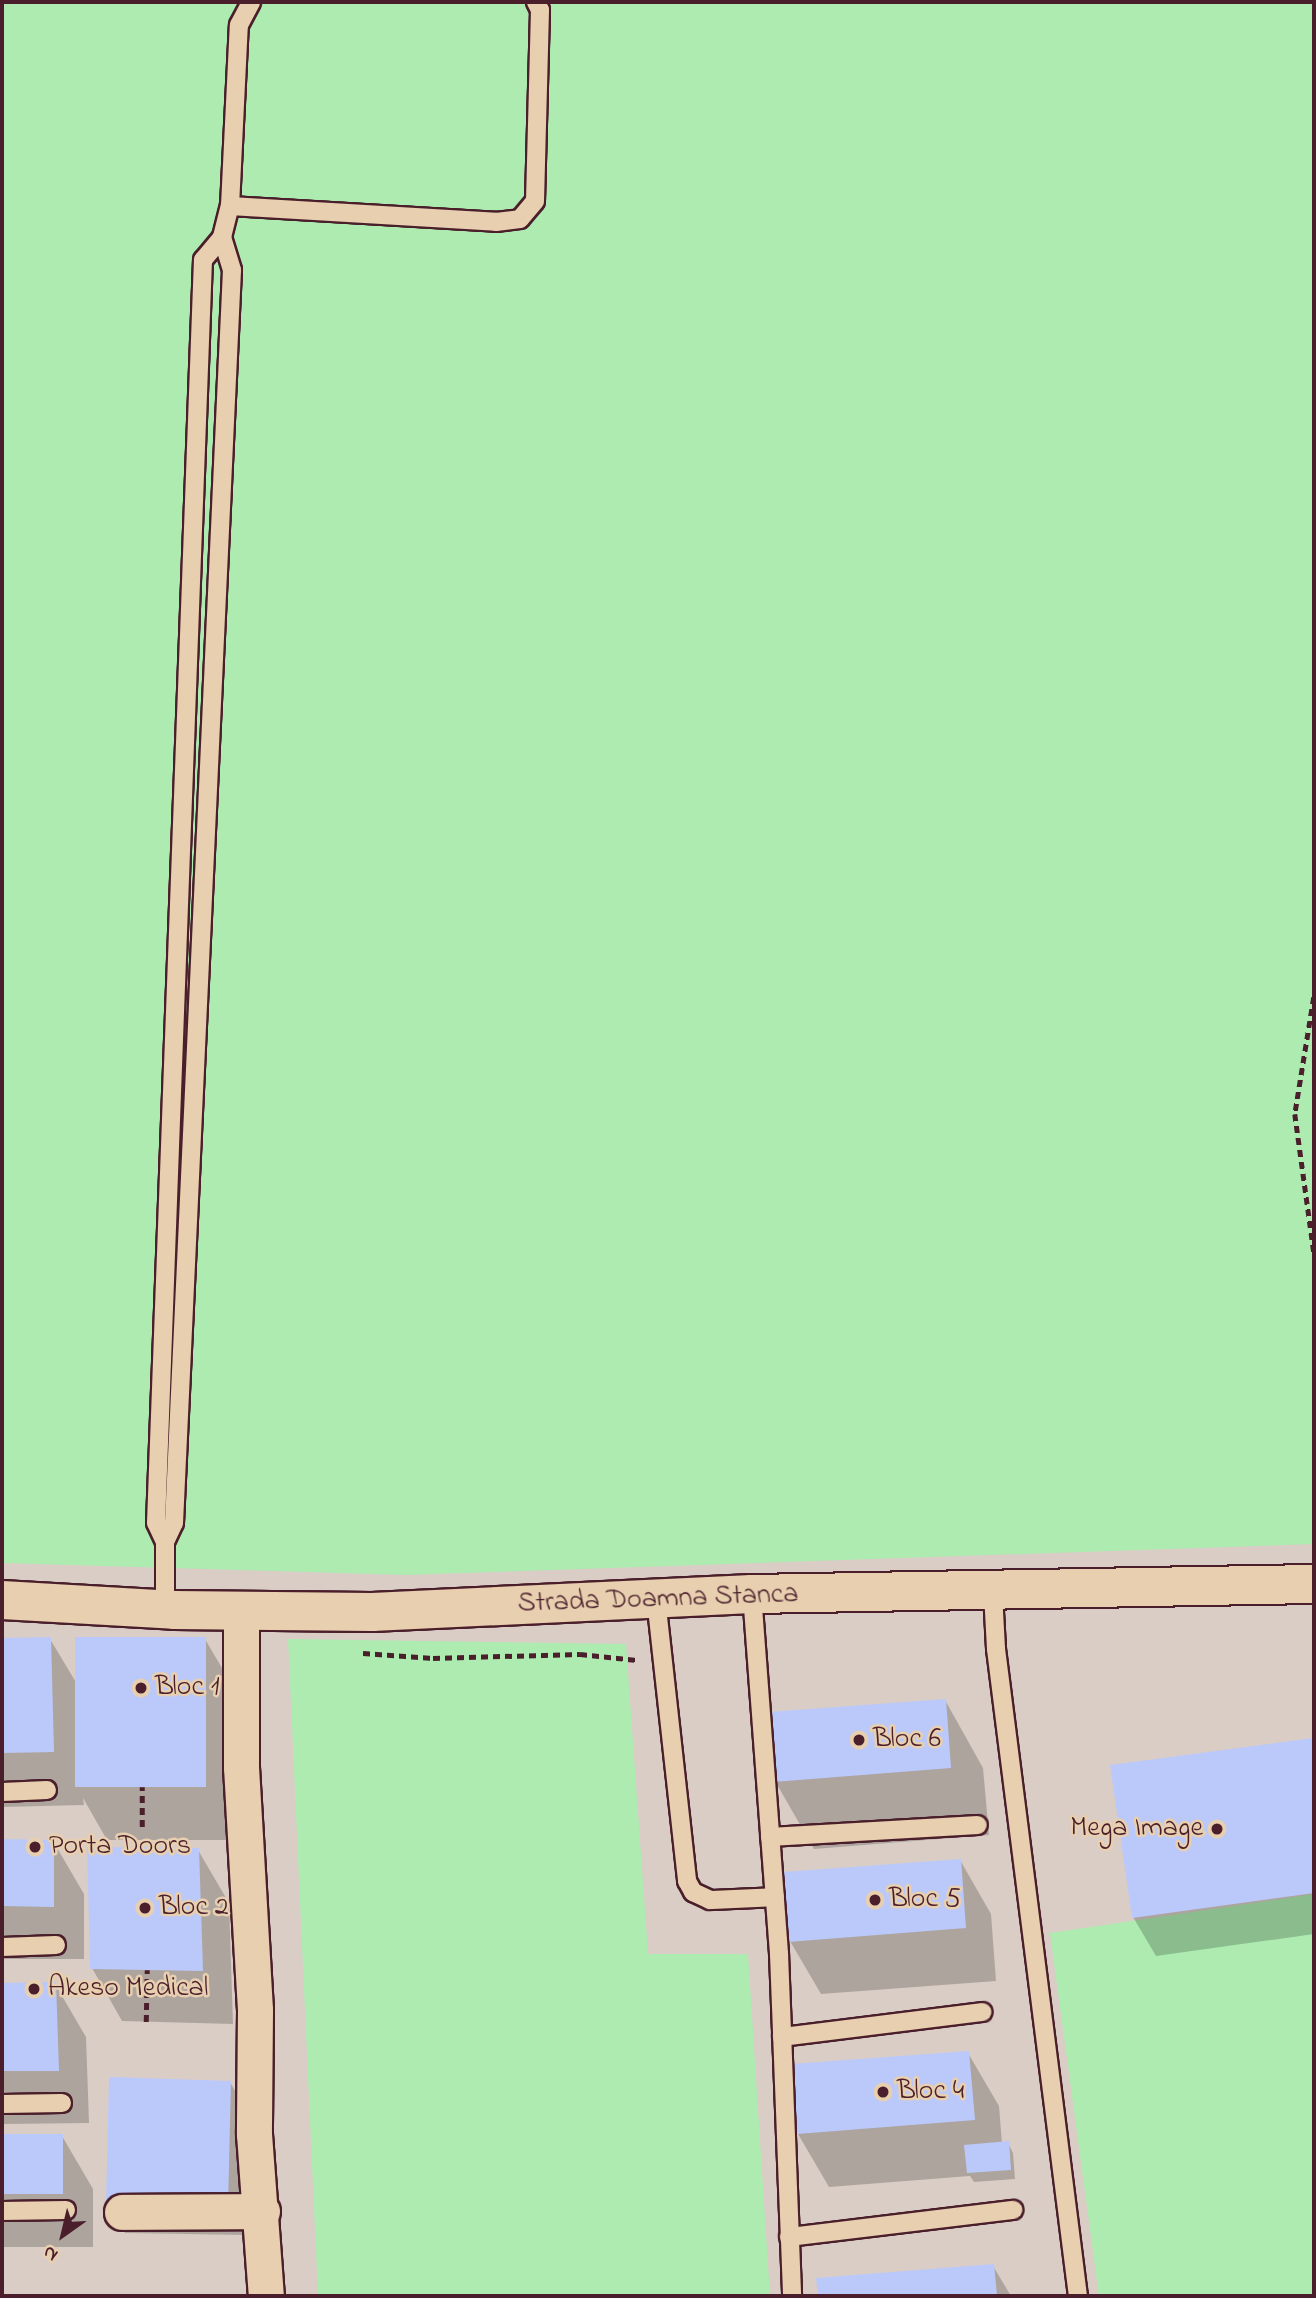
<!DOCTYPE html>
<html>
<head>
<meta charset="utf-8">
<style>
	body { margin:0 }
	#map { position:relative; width:1316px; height:2298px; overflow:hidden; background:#dacdc6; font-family:"Indie Flower",sans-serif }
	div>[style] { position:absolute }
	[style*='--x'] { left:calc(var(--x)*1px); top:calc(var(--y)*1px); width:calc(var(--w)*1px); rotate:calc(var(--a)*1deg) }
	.green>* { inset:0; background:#adebb1 }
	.shadow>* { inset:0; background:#0003 }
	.building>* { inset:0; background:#bbc9fa }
	.path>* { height:4.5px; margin-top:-2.25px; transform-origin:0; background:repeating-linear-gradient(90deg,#4a1f2b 0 7px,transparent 0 12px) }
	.roads { filter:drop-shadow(2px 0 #4a1f2b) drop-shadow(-2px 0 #4a1f2b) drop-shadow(0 2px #4a1f2b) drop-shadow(0 -2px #4a1f2b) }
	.service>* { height:18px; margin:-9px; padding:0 9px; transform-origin:9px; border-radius:9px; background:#e7cfaf }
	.minor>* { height:35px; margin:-17.5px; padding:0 17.5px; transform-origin:17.5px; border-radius:17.5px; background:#e7cfaf }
	.tertiary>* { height:38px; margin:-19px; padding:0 19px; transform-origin:19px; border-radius:19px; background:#e7cfaf }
	.dots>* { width:19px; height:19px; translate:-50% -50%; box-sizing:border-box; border:4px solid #e7cfaf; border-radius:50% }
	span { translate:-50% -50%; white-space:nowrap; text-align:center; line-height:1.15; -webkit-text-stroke:5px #e7cfaf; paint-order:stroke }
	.street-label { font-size:28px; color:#4a1f2b }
	.poi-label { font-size:28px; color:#4a1f2b }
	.left { translate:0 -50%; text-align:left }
	.right { translate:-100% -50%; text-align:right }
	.frame { position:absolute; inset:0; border:4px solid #4a1f2b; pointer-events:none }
	.north { position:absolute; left:28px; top:2200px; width:70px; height:70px; -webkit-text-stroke:5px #e7cfaf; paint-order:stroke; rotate:214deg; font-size:19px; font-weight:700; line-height:28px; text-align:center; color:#4a1f2b }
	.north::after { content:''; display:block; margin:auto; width:24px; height:32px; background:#4a1f2b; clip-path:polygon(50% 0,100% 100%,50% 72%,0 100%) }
</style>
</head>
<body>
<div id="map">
	<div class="green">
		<div style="clip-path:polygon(2px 2px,1314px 2px,1314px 1544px,405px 1575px,2px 1563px)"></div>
		<div style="clip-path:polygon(288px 1639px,626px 1644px,648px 1954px,748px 1954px,770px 2296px,318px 2296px)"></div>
		<div style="clip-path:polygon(1314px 1894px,1314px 2296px,1099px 2296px,1050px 1933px)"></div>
	</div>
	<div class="shadow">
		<div style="clip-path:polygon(50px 1639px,77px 1684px,205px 1639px,236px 1692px,236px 1840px,107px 1840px,83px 1798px,84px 1805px,2px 1807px,2px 1640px)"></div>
		<div style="clip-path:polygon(945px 1700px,983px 1768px,989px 1835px,814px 1849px,775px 1781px)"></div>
		<div style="clip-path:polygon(1314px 1739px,1314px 1934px,1156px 1956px,1133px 1917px,1112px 1767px)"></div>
		<div style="clip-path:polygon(2px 1841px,53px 1841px,84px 1894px,84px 1959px,2px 1959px)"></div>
		<div style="clip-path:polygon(198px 1850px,229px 1903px,233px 2024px,122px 2021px,92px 1968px)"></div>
		<div style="clip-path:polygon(960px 1860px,991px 1914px,996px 1981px,821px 1994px,790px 1941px)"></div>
		<div style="clip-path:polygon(55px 1984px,86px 2037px,89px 2123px,2px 2124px,2px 1985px)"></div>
		<div style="clip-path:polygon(968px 2053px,999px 2106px,1002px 2144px,1008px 2143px,1013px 2153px,1015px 2179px,974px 2182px,970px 2176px,829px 2187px,798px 2134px)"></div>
		<div style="clip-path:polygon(230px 2082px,247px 2112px,245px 2235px,125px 2233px,108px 2203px)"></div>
		<div style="clip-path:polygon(2px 2135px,62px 2136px,93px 2189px,93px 2247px,2px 2247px)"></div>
		<div style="clip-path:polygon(993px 2266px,1011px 2296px,820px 2296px,818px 2280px)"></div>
	</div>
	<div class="building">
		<div style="clip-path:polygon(51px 1637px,54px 1752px,2px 1753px,2px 1638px)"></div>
		<div style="clip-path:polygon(75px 1637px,206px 1637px,206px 1787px,75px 1787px)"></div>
		<div style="clip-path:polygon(946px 1699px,951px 1768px,773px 1782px,768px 1712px)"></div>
		<div style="clip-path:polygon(1314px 1738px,1314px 1893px,1132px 1918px,1110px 1765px)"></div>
		<div style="clip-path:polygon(2px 1839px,54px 1840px,54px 1907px,2px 1906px)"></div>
		<div style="clip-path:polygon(87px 1847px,199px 1848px,203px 1971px,90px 1969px)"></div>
		<div style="clip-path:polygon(961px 1859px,966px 1928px,788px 1942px,783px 1872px)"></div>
		<div style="clip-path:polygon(56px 1982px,59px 2071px,2px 2071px,2px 1983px)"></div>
		<div style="clip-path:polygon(969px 2051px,975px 2120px,797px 2134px,791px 2064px)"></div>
		<div style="clip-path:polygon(109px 2077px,231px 2081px,228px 2206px,106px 2203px)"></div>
		<div style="clip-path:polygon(2px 2134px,63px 2134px,63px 2194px,2px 2194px)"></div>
		<div style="clip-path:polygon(1009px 2141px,1011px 2170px,967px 2173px,964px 2145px)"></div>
		<div style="clip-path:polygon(994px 2264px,997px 2296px,818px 2296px,816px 2278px)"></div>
	</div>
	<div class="path">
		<div style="--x:1314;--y:997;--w:119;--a:99.2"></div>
		<div style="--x:1295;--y:1114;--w:139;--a:82.2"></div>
		<div style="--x:363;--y:1653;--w:70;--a:4.1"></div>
		<div style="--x:433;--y:1658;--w:147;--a:-1.6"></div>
		<div style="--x:580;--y:1654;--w:57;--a:6"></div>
		<div style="--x:142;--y:1827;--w:40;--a:-90"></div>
		<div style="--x:146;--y:2022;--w:52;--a:-88.9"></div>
	</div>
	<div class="roads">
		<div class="service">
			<div style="--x:230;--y:206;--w:266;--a:3.4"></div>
			<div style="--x:496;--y:222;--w:24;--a:-7"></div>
			<div style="--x:520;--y:219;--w:23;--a:-50"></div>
			<div style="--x:535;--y:201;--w:191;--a:-88.5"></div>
			<div style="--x:540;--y:10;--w:9;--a:-117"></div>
			<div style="--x:165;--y:1542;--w:21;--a:-115"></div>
			<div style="--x:156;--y:1523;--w:1264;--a:-87.87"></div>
			<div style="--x:203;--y:260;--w:30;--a:-50"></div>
			<div style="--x:993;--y:1593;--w:56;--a:86.9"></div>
			<div style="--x:996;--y:1649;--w:652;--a:82.78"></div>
			<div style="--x:752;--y:1594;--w:361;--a:85.7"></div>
			<div style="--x:779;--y:1954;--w:342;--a:87.8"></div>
			<div style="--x:656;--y:1599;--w:284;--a:83.7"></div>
			<div style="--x:687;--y:1881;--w:13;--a:61"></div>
			<div style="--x:693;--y:1892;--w:19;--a:25"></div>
			<div style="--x:710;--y:1900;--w:65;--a:-2.6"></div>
			<div style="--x:165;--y:1609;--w:67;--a:-90"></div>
			<div style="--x:165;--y:1542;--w:21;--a:-65"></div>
			<div style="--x:174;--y:1523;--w:1254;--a:-87.35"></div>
			<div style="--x:232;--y:270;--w:34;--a:-107"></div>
			<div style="--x:222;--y:237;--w:32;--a:-76"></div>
			<div style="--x:230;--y:206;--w:181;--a:-87.2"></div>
			<div style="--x:239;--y:25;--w:26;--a:-62"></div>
			<div style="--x:2;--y:1792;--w:45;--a:-2.5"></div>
			<div style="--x:770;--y:1837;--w:208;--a:-3.3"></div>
			<div style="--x:2;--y:1947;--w:54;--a:-2.1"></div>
			<div style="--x:782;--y:2037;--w:202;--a:-7.1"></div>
			<div style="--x:2;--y:2104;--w:60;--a:-1"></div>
			<div style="--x:2;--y:2211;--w:64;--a:-0.9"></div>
			<div style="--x:789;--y:2237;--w:226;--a:-6.9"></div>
		</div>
		<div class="minor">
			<div style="--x:241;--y:1611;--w:156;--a:90"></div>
			<div style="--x:241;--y:1767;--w:243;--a:86.7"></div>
			<div style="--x:255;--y:2010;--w:124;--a:90.5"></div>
			<div style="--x:254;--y:2134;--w:162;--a:85.8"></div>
			<div style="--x:122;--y:2212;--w:140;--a:-0.4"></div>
		</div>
		<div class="tertiary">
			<div style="--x:2;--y:1600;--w:172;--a:3.3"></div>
			<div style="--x:174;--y:1610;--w:198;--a:0.6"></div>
			<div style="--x:372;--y:1612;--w:380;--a:-2.7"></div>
			<div style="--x:752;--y:1594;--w:562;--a:-1.02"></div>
		</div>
	</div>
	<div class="dots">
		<div style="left:141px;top:1688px;background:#4a1f2b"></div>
		<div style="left:859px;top:1740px;background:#4a1f2b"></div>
		<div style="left:1217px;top:1829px;background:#4a1f2b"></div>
		<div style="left:35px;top:1847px;background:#4a1f2b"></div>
		<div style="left:875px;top:1900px;background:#4a1f2b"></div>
		<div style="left:145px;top:1908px;background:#4a1f2b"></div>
		<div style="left:34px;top:1989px;background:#4a1f2b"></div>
		<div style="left:883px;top:2092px;background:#4a1f2b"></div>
	</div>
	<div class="street-label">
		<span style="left:658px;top:1600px;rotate:-2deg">Strada Doamna Stanca</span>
	</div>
	<div class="poi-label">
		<span class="left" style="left:155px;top:1688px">Bloc 1</span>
		<span class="left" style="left:873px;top:1740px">Bloc 6</span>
		<span class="right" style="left:1203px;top:1829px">Mega Image</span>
		<span class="left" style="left:49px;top:1847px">Porta Doors</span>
		<span class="left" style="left:889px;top:1900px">Bloc 5</span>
		<span class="left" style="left:159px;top:1908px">Bloc 2</span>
		<span class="left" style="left:48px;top:1989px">Akeso Medical</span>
		<span class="left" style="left:897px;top:2092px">Bloc 4</span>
	</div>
	<div class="frame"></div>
	<div class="north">N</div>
</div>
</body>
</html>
